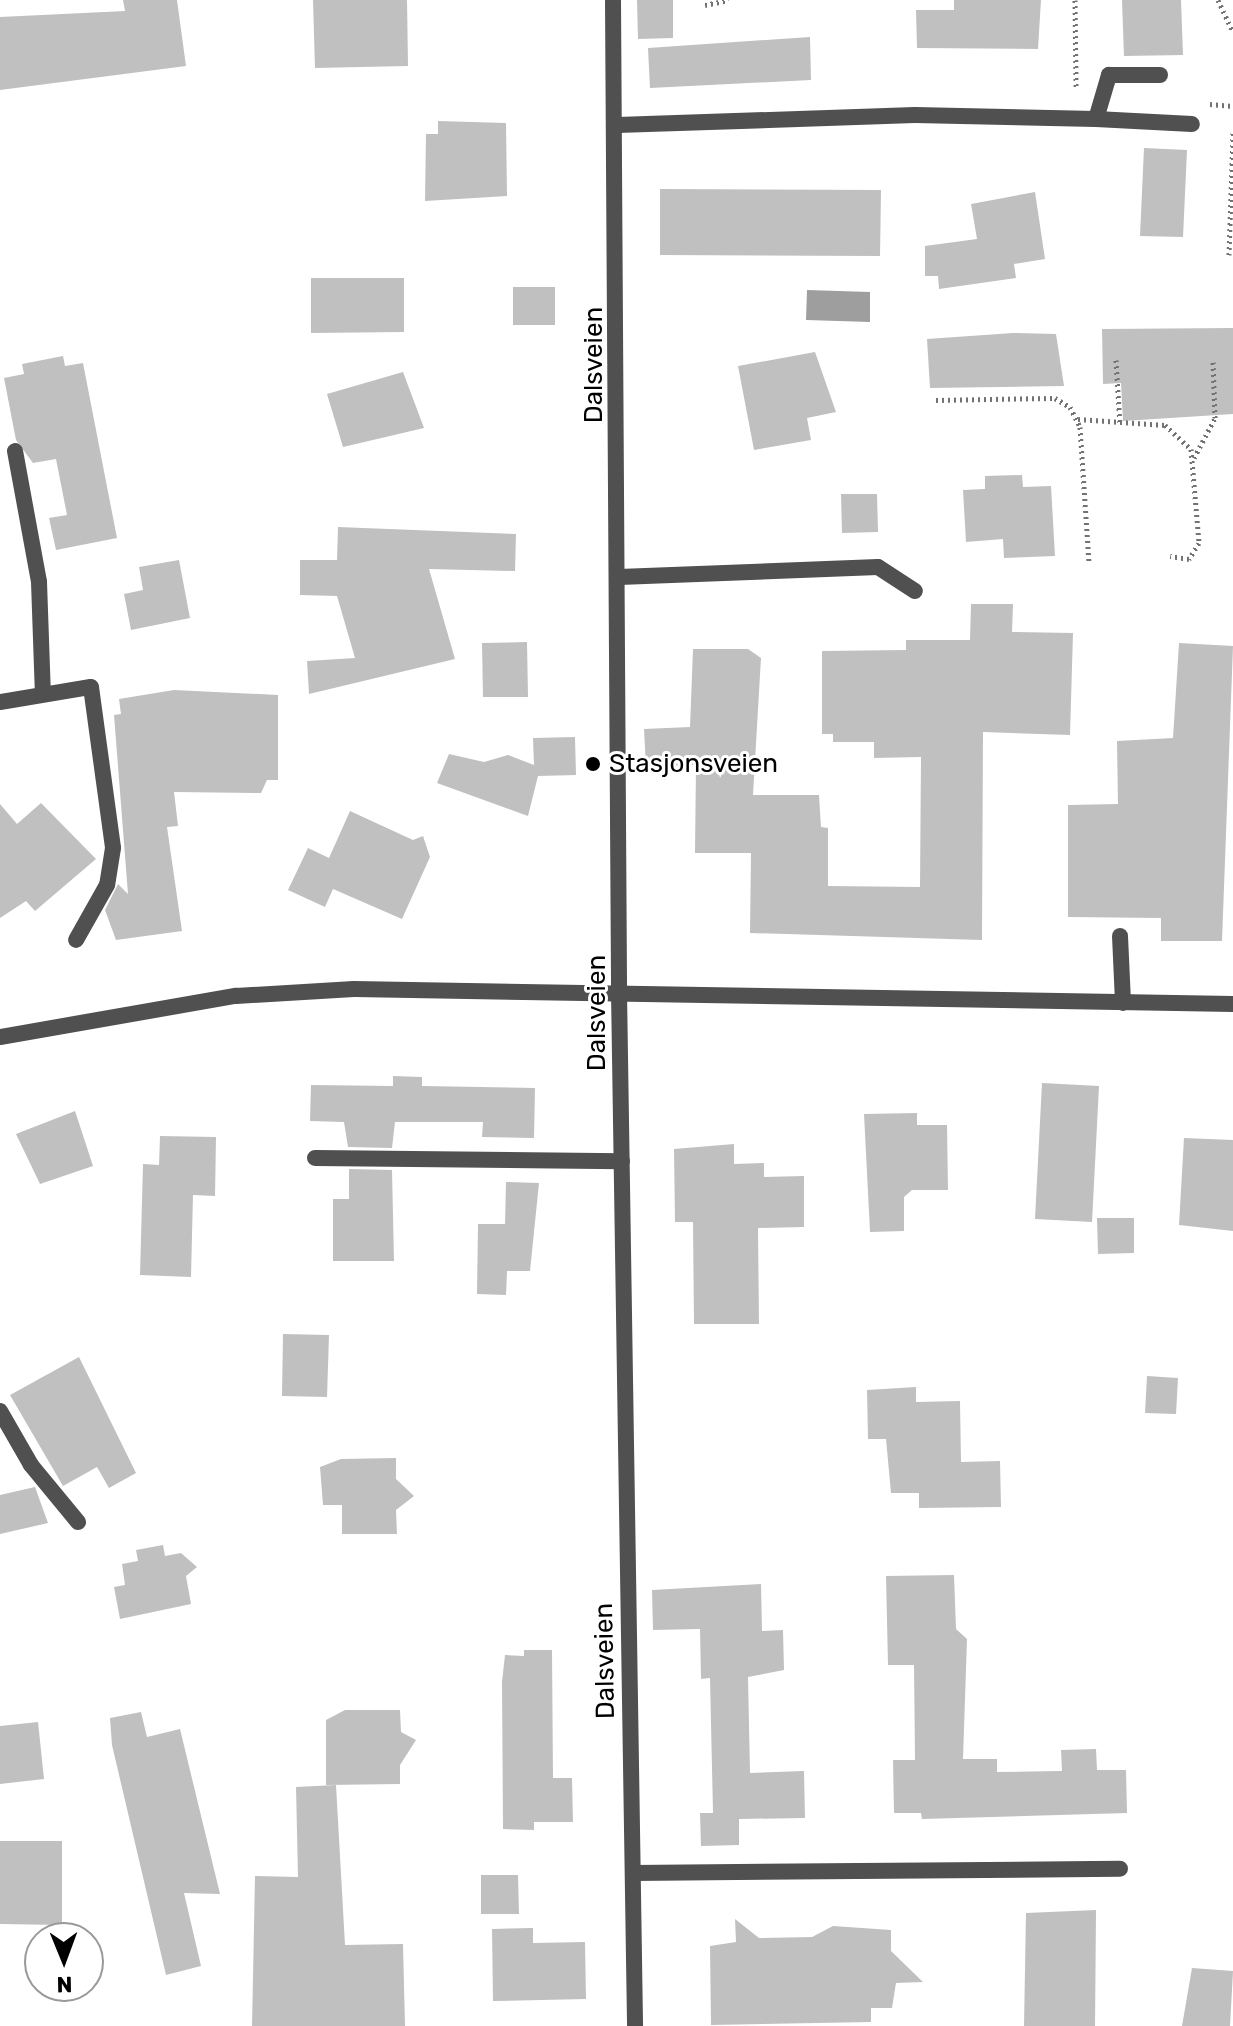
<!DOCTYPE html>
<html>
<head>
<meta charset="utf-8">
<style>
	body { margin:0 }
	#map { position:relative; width:1233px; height:2026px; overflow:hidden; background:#fff; font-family:Rubik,sans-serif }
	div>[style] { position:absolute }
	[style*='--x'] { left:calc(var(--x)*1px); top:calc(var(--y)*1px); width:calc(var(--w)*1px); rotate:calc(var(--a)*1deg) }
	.water>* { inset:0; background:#9e9e9e }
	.building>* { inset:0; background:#c0c0c0 }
	.path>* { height:5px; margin-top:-2.5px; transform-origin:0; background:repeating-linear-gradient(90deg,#727272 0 2px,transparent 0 6px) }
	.service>* { height:16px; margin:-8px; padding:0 8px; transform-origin:8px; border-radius:8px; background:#505050 }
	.minor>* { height:16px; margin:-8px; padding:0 8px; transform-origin:8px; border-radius:8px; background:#505050 }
	.tertiary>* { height:16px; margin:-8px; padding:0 8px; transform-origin:8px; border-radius:8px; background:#505050 }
	.dots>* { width:22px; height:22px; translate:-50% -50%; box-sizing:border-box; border:4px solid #fff; border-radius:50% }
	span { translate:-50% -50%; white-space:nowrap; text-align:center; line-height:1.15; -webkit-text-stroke:6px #fff; paint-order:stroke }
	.street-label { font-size:26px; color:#000 }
	.poi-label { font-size:26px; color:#000 }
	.left { translate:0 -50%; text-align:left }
	.north { position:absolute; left:24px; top:1922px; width:80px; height:80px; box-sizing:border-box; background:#fff; border:2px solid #999; border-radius:50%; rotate:179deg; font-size:22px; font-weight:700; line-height:32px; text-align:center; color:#000 }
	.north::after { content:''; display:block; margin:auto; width:28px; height:36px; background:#000; clip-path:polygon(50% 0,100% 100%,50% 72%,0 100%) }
</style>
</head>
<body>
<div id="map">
	<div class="water">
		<div style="clip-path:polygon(807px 290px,870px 292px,870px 322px,806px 320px)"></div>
	</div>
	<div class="building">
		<div style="clip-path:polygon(123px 0,177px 0,186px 66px,0 90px,0 17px,125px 11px)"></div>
		<div style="clip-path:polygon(313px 0,407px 0,408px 66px,315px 68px)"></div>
		<div style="clip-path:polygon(637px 0,673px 0,673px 38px,638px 39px)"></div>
		<div style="clip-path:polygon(954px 0,1041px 0,1038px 49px,917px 48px,916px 10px,954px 10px)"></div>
		<div style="clip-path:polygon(1122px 0,1181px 0,1183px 55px,1124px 56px)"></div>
		<div style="clip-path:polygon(810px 37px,811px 80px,650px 88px,648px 48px)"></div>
		<div style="clip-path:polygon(438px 121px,506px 123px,507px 196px,425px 201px,426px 134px,438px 134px)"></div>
		<div style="clip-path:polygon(1144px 148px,1187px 150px,1183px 237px,1140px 236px)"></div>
		<div style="clip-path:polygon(660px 189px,881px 190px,880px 256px,660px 255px)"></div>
		<div style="clip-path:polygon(1035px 192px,1045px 259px,1014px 264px,1016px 278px,939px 289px,938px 276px,925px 276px,925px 246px,977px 239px,971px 204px)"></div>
		<div style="clip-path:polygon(311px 278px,404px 278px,404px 332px,311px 333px)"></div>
		<div style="clip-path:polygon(513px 287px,555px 287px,555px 325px,513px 325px)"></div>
		<div style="clip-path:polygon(1233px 328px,1233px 414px,1123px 421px,1121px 383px,1103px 384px,1102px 329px)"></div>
		<div style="clip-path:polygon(1013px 333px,1056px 334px,1064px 386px,930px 388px,927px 339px)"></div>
		<div style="clip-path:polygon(815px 352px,836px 412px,807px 418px,811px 440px,754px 450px,738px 366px)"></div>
		<div style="clip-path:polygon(63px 356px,65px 366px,83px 363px,117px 538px,56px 550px,49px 518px,67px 515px,56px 459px,33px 463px,16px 440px,4px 378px,24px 374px,22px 364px)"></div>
		<div style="clip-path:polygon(403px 372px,424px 428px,343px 447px,327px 394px)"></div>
		<div style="clip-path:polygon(1022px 475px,1023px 487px,1051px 486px,1055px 556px,1004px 558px,1003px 539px,966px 542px,963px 490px,985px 489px,985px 476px)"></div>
		<div style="clip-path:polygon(841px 494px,877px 494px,878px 532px,842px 533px)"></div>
		<div style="clip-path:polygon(338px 527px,516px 534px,515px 571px,429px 569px,455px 659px,309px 694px,307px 661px,355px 658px,337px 596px,300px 595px,300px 560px,337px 560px)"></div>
		<div style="clip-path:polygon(179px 560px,190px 618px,131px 630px,124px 594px,143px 590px,139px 567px)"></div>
		<div style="clip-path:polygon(971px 604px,1013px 604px,1012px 632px,1073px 633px,1070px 735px,983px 732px,982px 940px,750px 933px,751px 853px,695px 853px,696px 765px,646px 767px,644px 729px,690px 727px,693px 649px,748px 649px,761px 658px,753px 795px,819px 795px,821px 827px,828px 828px,828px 886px,920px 887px,921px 757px,874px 758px,874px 742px,833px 742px,833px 734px,822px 734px,822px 651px,906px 650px,906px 640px,970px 640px)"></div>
		<div style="clip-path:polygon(527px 642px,528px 697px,483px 697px,482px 643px)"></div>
		<div style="clip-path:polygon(1179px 643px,1233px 646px,1222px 941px,1161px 941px,1161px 918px,1068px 917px,1068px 805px,1118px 804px,1117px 741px,1173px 738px)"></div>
		<div style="clip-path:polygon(174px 690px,278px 695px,278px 780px,267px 780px,261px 793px,174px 792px,178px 826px,167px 827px,182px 931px,116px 940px,105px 910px,118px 884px,128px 894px,114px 715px,121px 714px,119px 699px)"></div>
		<div style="clip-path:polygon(575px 737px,576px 775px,538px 776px,528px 816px,437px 783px,449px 754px,484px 762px,508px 755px,534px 765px,533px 738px)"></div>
		<div style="clip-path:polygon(41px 803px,96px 859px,35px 911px,26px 901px,0 918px,0 804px,17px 824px)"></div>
		<div style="clip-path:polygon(350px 811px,413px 840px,423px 836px,430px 857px,402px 919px,333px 889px,325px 907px,288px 890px,308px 848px,329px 858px)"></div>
		<div style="clip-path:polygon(393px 1076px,422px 1077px,422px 1086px,535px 1088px,534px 1138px,482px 1137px,483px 1122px,395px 1122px,392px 1148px,348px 1147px,344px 1122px,310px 1121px,311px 1085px,393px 1086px)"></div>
		<div style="clip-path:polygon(1042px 1083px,1099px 1086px,1092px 1222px,1035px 1219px)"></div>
		<div style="clip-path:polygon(75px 1111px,93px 1166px,40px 1184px,16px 1134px)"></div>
		<div style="clip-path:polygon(917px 1113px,917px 1125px,947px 1125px,948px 1190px,912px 1190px,904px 1197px,904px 1231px,870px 1232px,864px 1114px)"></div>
		<div style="clip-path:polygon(160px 1136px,216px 1137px,215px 1196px,193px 1195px,191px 1277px,140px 1275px,143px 1164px,159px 1165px)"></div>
		<div style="clip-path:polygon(1184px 1138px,1233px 1140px,1233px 1231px,1179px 1225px)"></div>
		<div style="clip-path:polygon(734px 1144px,734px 1164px,764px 1163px,764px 1177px,804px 1176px,804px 1227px,758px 1228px,759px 1324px,694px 1324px,693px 1222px,675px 1222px,674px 1149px)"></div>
		<div style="clip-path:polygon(349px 1169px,392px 1170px,394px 1261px,333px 1261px,333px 1199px,349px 1199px)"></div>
		<div style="clip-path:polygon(506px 1182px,539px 1183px,530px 1271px,507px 1271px,506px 1295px,477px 1294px,478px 1224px,505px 1224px)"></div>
		<div style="clip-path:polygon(1097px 1218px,1134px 1218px,1134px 1253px,1098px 1254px)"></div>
		<div style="clip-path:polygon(283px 1334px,329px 1335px,327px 1397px,282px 1396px)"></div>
		<div style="clip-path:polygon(79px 1357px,136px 1473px,109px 1488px,97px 1467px,63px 1486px,10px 1395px)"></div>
		<div style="clip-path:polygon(1147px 1376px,1178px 1378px,1176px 1414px,1145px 1413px)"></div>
		<div style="clip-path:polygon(916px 1387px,916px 1402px,960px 1401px,961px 1462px,1000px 1461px,1001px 1507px,919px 1508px,919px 1493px,891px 1493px,886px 1439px,868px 1439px,867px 1390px)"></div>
		<div style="clip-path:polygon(396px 1458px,396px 1479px,414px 1496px,396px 1510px,397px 1534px,342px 1534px,342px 1505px,323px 1505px,320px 1467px,341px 1459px)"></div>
		<div style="clip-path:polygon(35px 1487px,48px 1523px,0 1534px,0 1495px)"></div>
		<div style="clip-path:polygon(163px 1545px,165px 1556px,181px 1553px,197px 1567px,186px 1576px,191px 1604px,120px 1619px,114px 1587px,125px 1585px,122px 1564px,138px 1561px,136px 1550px)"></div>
		<div style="clip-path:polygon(954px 1575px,956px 1629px,967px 1639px,963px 1759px,997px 1759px,997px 1772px,1062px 1771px,1061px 1750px,1096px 1749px,1097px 1770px,1126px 1770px,1127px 1813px,922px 1819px,921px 1813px,894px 1813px,893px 1760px,915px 1760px,914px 1665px,888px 1665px,886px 1576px)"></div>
		<div style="clip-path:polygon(761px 1584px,762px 1631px,783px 1630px,784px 1670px,748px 1677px,750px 1773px,804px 1771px,805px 1818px,739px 1819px,739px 1845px,701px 1846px,700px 1813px,713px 1813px,710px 1678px,701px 1679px,700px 1629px,653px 1630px,652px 1590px)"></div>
		<div style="clip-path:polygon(524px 1650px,552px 1650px,553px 1778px,572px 1778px,573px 1822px,534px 1822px,534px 1830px,503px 1829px,502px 1682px,505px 1655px,524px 1656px)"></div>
		<div style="clip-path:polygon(345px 1710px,400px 1710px,401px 1732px,416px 1740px,400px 1765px,400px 1784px,326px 1785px,326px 1720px)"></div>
		<div style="clip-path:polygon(141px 1712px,147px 1737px,180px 1729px,220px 1894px,184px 1893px,201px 1966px,166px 1975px,112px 1745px,110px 1718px)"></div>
		<div style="clip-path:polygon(38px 1722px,44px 1779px,0 1784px,0 1726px)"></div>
		<div style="clip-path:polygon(336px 1785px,345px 1945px,403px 1944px,405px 2026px,252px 2026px,255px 1876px,298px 1877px,296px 1787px)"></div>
		<div style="clip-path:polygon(0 1841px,62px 1841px,62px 1925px,0 1924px)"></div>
		<div style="clip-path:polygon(481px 1875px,518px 1875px,519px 1914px,481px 1914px)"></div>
		<div style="clip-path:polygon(1096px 1910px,1095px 2026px,1024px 2026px,1026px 1913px)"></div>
		<div style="clip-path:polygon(735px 1919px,759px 1938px,812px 1937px,833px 1926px,891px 1930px,891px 1951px,923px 1982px,896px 1983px,892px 2008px,871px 2008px,871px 2022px,711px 2025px,710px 1946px,736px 1942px)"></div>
		<div style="clip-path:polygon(533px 1928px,533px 1943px,585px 1942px,586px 1999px,493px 2001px,492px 1929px)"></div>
		<div style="clip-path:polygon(1192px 1968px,1233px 1971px,1230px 2026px,1182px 2026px)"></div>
	</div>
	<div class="path">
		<div style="--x:1075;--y:0;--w:87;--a:89.3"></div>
		<div style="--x:1218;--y:0;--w:35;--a:65"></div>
		<div style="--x:705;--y:5;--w:24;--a:-12"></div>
		<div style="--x:1210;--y:104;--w:23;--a:5"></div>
		<div style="--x:1229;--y:255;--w:123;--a:-88.1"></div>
		<div style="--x:1116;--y:360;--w:65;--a:86.5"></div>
		<div style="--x:936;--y:400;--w:119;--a:-1"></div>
		<div style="--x:1055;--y:398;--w:17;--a:31"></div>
		<div style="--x:1070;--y:407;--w:22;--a:63"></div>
		<div style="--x:1080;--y:427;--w:134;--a:86.2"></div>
		<div style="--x:1078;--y:419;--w:87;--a:3.9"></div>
		<div style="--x:1165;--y:425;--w:35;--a:43"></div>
		<div style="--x:1191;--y:449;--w:94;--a:85.1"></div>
		<div style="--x:1199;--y:543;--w:19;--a:122"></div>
		<div style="--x:1189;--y:559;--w:19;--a:-171"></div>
		<div style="--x:1194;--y:458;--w:45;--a:-62.3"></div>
		<div style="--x:1215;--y:418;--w:56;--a:-92"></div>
	</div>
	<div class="service">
		<div style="--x:1096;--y:119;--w:96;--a:3"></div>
		<div style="--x:617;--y:125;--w:298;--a:-1.9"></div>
		<div style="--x:915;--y:115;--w:181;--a:1.3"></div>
		<div style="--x:1096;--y:119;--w:46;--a:-73.5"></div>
		<div style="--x:1109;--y:75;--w:51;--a:0"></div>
		<div style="--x:15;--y:451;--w:133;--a:79.6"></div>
		<div style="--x:39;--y:582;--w:112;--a:88"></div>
		<div style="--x:619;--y:577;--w:259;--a:-2.2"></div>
		<div style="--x:878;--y:567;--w:44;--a:33"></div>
		<div style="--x:0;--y:702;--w:92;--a:-9.4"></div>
		<div style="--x:91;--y:687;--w:162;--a:82.2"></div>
		<div style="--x:113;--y:848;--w:37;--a:99"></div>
		<div style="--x:107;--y:885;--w:63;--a:119.4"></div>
		<div style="--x:1120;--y:936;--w:67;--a:87.4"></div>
		<div style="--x:315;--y:1158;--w:307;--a:0.6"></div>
		<div style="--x:0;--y:1411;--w:62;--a:60.1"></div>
		<div style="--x:31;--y:1465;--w:74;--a:50.5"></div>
		<div style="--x:633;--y:1873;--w:487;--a:-0.5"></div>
	</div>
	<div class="minor">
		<div style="--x:619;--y:992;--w:1034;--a:89.11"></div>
	</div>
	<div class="tertiary">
		<div style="--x:613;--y:0;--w:992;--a:89.65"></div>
		<div style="--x:0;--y:1037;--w:240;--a:-9.9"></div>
		<div style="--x:236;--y:996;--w:118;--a:-3.4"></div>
		<div style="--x:354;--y:989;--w:879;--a:0.98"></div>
	</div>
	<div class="dots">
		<div style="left:593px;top:764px;background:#000"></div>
	</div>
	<div class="street-label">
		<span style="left:594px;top:365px;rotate:-90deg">Dalsveien</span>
		<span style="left:597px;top:1013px;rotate:-90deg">Dalsveien</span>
		<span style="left:605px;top:1661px;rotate:-91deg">Dalsveien</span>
	</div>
	<div class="poi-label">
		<span class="left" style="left:609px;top:764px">Stasjonsveien</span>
	</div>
	<div class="north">N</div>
</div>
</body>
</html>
